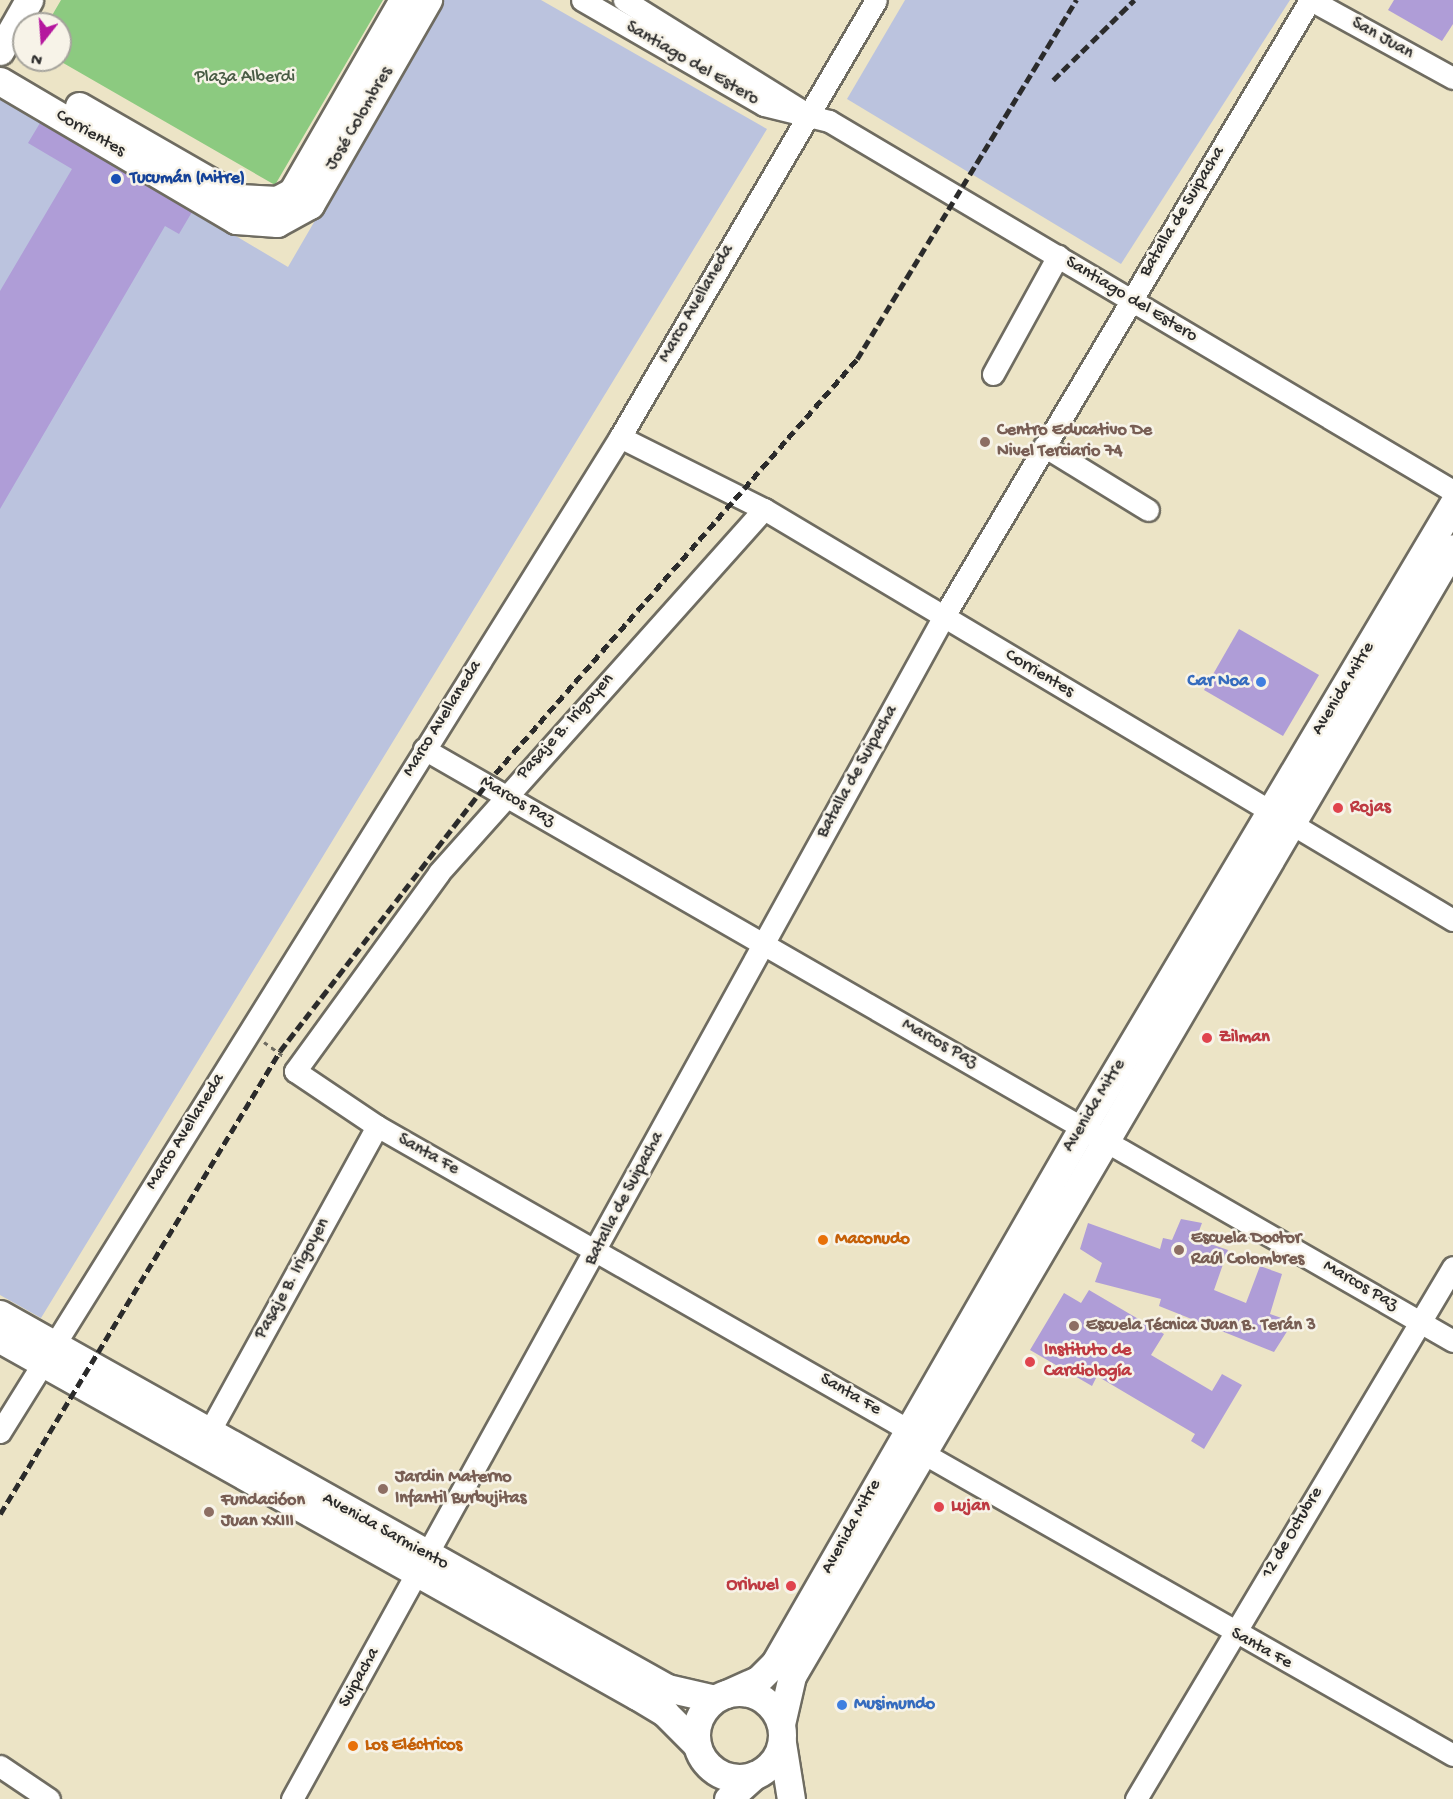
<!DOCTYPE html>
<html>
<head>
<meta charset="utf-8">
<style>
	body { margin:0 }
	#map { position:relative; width:1453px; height:1799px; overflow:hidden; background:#ece4c6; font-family:"Gochi Hand",sans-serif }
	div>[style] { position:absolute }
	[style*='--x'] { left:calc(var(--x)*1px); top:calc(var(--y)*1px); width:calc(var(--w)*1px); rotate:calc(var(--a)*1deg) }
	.industrial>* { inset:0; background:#bbc3de }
	.green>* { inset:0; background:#8cca80 }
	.building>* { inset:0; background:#af9dd7 }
	.path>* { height:3px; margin-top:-1.5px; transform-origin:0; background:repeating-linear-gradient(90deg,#6f6c61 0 4.5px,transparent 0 9px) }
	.roads { filter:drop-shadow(2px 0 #6f6c61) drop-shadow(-2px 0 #6f6c61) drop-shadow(0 2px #6f6c61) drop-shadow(0 -2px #6f6c61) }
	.minor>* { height:21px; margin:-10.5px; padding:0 10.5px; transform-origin:10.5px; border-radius:10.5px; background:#fff }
	.major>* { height:27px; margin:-13.5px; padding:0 13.5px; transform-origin:13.5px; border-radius:13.5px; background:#fff }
	.major>.ring { margin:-13.5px; padding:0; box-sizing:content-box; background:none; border:27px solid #fff; border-radius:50% }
	.rail>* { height:4.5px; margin-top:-2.25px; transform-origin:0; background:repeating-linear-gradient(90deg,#2b2b2b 0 9px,transparent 0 13.5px) }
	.dots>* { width:16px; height:16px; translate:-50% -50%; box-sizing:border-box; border:3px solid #f7f3e8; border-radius:50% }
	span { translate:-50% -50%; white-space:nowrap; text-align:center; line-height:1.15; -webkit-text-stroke:5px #f7f3e8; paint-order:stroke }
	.street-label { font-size:18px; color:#2b2b2b }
	.park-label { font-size:18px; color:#485b44 }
	.transit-label { font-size:18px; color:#164399; font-weight:700 }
	.left { translate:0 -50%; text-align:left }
	.education-label { font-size:18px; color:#785e54; font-weight:700 }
	.shop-label { font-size:18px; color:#366cbe; font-weight:700 }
	.right { translate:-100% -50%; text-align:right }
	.health-label { font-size:18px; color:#be3a42; font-weight:700 }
	.food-label { font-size:18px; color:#c56008; font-weight:700 }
	.north { position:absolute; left:12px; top:12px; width:60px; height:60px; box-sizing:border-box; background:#f7f3e8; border:2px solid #a5a39c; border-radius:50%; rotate:197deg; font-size:16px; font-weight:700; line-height:24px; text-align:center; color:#2b2b2b }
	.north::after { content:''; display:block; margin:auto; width:21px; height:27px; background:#b5179e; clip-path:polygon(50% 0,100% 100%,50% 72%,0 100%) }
</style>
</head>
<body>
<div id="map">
	<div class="industrial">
		<div style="clip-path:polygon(443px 0,541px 0,767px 129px,41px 1318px,0 1295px,0 95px,288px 267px)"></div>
		<div style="clip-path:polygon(905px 0,1290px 0,1121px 264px,847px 99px)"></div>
	</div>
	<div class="green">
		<div style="clip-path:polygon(61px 0,383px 0,275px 185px,58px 60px,60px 24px,47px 24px)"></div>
	</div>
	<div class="building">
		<div style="clip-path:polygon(1394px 0,1453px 0,1453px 24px,1442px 41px,1388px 10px)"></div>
		<div style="clip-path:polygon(40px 123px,192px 212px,179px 234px,165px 226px,0 509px,0 291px,72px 169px,28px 143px)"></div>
		<div style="clip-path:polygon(1239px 629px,1319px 675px,1283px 736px,1204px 690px)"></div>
		<div style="clip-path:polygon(1181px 1219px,1202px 1223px,1196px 1239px,1228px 1250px,1214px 1290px,1246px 1303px,1260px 1266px,1282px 1274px,1270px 1314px,1293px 1322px,1274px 1352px,1159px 1306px,1161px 1299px,1095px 1282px,1102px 1263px,1080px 1249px,1088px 1223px,1160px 1249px,1163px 1238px,1172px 1240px)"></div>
		<div style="clip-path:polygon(1089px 1290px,1164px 1334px,1151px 1355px,1212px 1391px,1222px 1374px,1242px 1385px,1204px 1449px,1191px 1441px,1195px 1434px,1097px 1376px,1092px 1386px,1030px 1350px,1064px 1293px,1081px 1303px)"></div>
	</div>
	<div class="path">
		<div style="--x:264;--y:1042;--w:26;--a:36"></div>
	</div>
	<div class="roads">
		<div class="minor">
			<div style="--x:582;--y:0;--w:210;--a:30"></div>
			<div style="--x:764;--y:105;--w:67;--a:13.8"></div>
			<div style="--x:829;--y:121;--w:725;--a:30.67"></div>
			<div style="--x:624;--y:0;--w:212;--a:31.9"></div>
			<div style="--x:1311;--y:0;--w:162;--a:28.8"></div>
			<div style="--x:993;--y:374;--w:135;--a:-61.2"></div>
			<div style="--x:620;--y:437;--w:161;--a:26.6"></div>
			<div style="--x:764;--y:509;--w:802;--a:30.82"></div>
			<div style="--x:1044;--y:446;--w:122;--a:31.6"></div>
			<div style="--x:764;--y:509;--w:488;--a:131.8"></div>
			<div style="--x:439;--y:873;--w:245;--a:126"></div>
			<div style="--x:295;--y:1071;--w:99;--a:33.9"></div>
			<div style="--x:377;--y:1126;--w:610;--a:29.76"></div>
			<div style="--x:907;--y:1429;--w:27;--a:59"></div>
			<div style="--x:921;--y:1452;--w:612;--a:29.66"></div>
			<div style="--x:424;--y:749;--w:1187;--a:29.91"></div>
			<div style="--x:0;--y:1432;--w:1172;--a:-58.07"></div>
			<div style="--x:620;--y:437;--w:506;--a:-59.64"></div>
			<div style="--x:209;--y:1432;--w:349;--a:-61.2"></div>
			<div style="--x:0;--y:1766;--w:59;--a:34"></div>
			<div style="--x:292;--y:1799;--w:1351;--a:-61.14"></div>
			<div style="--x:944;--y:616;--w:717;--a:-59.28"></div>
			<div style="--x:1136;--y:1799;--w:619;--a:-59.21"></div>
		</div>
		<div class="major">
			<div style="--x:0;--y:51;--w:59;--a:-60.4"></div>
			<div style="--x:0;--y:81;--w:274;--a:30.5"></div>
			<div style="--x:236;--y:220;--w:41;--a:4.2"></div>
			<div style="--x:277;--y:223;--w:38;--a:-29"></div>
			<div style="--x:310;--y:205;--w:237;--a:-60.1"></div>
			<div style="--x:79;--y:106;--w:185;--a:29.9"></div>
			<div style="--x:239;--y:198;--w:38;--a:3"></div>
			<div style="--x:277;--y:200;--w:17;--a:-28"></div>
			<div style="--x:292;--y:192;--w:222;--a:-60"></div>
			<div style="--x:0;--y:1314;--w:765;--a:29.28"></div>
			<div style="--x:667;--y:1688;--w:49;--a:12.9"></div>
			<div style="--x:0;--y:1339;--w:730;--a:29.27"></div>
			<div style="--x:637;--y:1696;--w:33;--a:31"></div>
			<div style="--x:665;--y:1713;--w:44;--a:45"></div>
			<div class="ring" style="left:696px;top:1692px;width:59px;height:59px"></div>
			<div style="--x:726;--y:1694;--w:35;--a:-24"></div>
			<div style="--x:758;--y:1680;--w:24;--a:-45"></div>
			<div style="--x:775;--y:1663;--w:620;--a:-60.13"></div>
			<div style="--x:1084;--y:1125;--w:722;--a:-59.28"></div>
			<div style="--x:781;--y:1724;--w:49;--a:-77.1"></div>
			<div style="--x:792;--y:1676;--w:1307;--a:-59.63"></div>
			<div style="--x:782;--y:1743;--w:57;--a:80.9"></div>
			<div style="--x:728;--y:1799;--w:36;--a:-42"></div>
		</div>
	</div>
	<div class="rail">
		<div style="--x:1053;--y:80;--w:114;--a:-44.6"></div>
		<div style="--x:0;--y:1514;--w:541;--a:-58.84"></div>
		<div style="--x:280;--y:1051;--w:337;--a:-52.3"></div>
		<div style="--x:486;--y:784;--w:564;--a:-48.88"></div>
		<div style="--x:857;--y:359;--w:421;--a:-58.6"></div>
	</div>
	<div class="dots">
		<div style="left:116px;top:179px;background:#1a4fb4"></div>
		<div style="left:985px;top:442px;background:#8d6e63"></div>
		<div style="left:1261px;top:682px;background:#3f7fe0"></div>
		<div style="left:1338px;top:808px;background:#e0444e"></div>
		<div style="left:1207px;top:1038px;background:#e0444e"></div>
		<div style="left:823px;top:1240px;background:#e8710a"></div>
		<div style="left:1179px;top:1250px;background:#8d6e63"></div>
		<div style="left:1074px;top:1326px;background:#8d6e63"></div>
		<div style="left:1030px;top:1362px;background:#e0444e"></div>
		<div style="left:383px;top:1489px;background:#8d6e63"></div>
		<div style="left:939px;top:1507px;background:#e0444e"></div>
		<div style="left:209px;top:1512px;background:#8d6e63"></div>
		<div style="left:791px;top:1586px;background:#e0444e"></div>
		<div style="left:842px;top:1705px;background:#3f7fe0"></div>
		<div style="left:353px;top:1746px;background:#e8710a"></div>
	</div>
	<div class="street-label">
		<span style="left:1382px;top:39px;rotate:29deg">San Juan</span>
		<span style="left:692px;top:64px;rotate:30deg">Santiago del Estero</span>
		<span style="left:360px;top:119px;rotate:-60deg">José Colombres</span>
		<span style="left:90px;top:134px;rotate:30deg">Corrientes</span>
		<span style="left:1183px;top:212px;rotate:-59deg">Batalla de Suipacha</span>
		<span style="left:1131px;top:300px;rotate:31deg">Santiago del Estero</span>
		<span style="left:697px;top:304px;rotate:-60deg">Marco Avellaneda</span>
		<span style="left:1039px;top:674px;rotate:31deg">Corrientes</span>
		<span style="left:1344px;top:689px;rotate:-59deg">Avenida Mitre</span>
		<span style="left:443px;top:719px;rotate:-58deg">Marco Avellaneda</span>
		<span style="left:566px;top:727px;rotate:-48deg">Pasaje B. Irigoyen</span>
		<span style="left:858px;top:772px;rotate:-61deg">Batalla de Suipacha</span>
		<span style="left:517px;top:802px;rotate:30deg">Marcos Paz</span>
		<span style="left:939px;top:1044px;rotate:29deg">Marcos Paz</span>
		<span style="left:1095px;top:1106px;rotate:-59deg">Avenida Mitre</span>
		<span style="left:186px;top:1132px;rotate:-58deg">Marco Avellaneda</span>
		<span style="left:428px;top:1155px;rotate:29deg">Santa Fe</span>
		<span style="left:625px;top:1199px;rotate:-62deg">Batalla de Suipacha</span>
		<span style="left:293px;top:1279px;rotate:-61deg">Pasaje B. Irigoyen</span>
		<span style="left:1360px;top:1286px;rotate:30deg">Marcos Paz</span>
		<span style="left:850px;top:1395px;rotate:30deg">Santa Fe</span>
		<span style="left:852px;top:1527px;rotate:-61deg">Avenida Mitre</span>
		<span style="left:385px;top:1532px;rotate:29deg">Avenida Sarmiento</span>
		<span style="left:1293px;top:1533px;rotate:-59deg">12 de Octubre</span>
		<span style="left:1261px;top:1649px;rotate:29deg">Santa Fe</span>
		<span style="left:360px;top:1678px;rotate:-61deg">Suipacha</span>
	</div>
	<div class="park-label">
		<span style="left:245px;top:78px">Plaza Alberdi</span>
	</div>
	<div class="transit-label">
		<span class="left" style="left:130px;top:179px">Tucumán (Mitre)</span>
	</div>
	<div class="education-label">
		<span class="left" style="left:997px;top:442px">Centro Educativo De<br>Nivel Terciario 74</span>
		<span class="left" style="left:1191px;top:1250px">Escuela Doctor<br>Raúl Colombres</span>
		<span class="left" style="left:1086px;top:1326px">Escuela Técnica Juan B. Terán 3</span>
		<span class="left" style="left:395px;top:1489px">Jardin Materno<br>Infantil Burbujitas</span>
		<span class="left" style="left:221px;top:1512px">Fundacióon<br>Juan XXIII</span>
	</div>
	<div class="shop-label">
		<span class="right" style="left:1249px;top:682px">Car Noa</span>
		<span class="left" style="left:854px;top:1705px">Musimundo</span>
	</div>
	<div class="health-label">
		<span class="left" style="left:1350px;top:808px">Rojas</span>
		<span class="left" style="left:1219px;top:1038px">Zilman</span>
		<span class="left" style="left:1044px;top:1362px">Instituto de<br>Cardiología</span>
		<span class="left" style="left:951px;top:1507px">Lujan</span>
		<span class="right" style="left:779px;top:1586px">Orihuel</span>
	</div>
	<div class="food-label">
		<span class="left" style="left:835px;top:1240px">Maconudo</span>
		<span class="left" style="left:365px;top:1746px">Los Eléctricos</span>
	</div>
	<div class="north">N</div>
</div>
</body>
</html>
